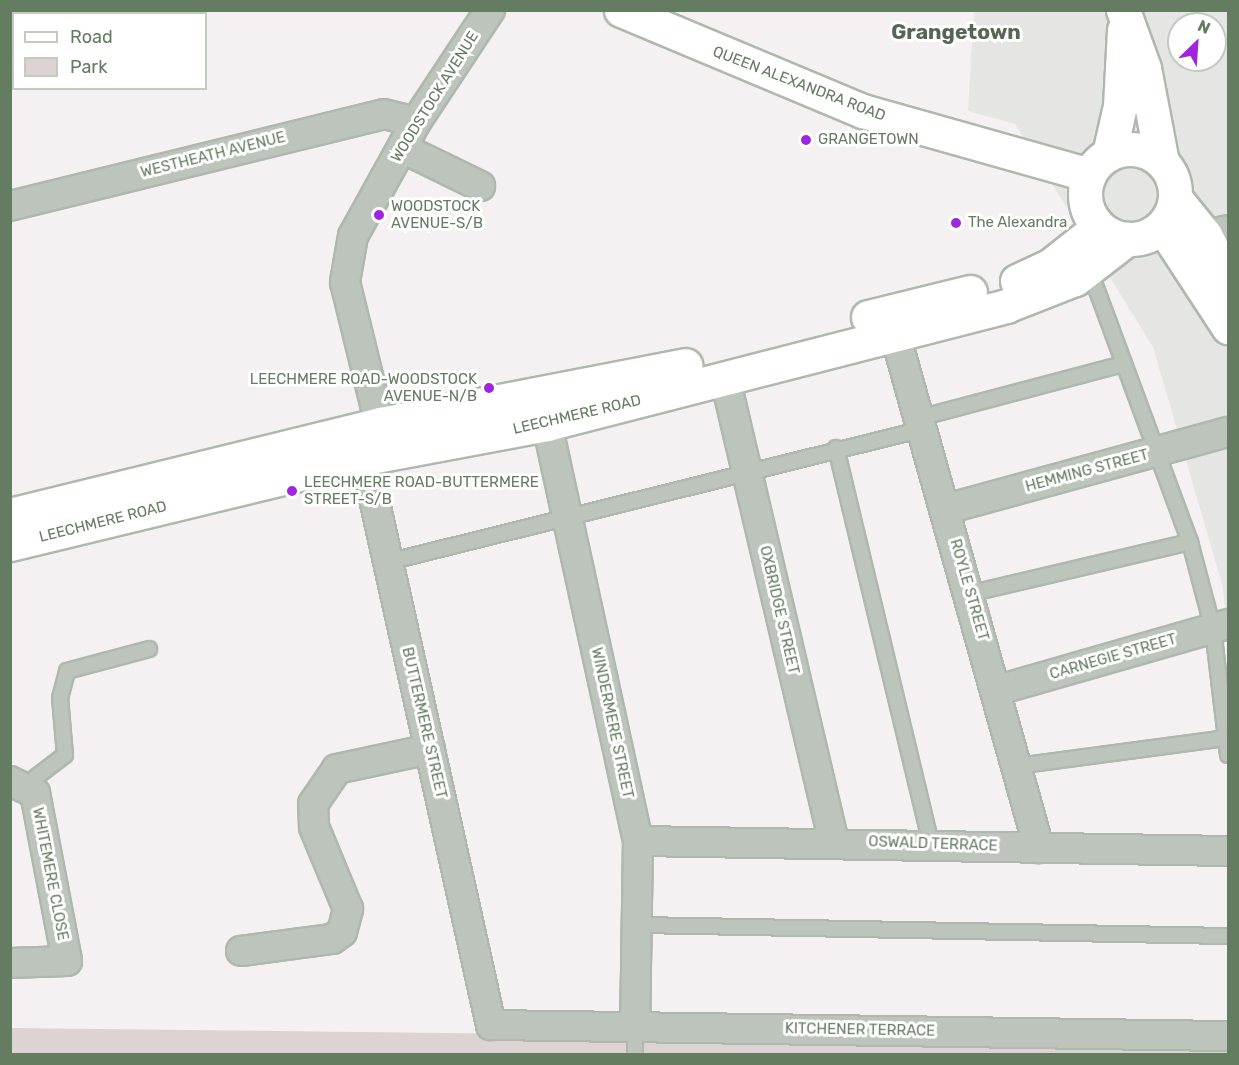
<!DOCTYPE html>
<html>
<head>
<meta charset="utf-8">
<style>
	body { margin:0 }
	#map { position:relative; width:1239px; height:1065px; overflow:hidden; background:#f5f1f3; font-family:Rubik,sans-serif }
	div>[style] { position:absolute }
	[style*='--x'] { left:calc(var(--x)*1px); top:calc(var(--y)*1px); width:calc(var(--w)*1px); rotate:calc(var(--a)*1deg) }
	.built>* { inset:0; background:#e5e5e4 }
	.green>* { inset:0; background:#dcd3d2 }
	.roads { filter:drop-shadow(2px 0 #afb8ae) drop-shadow(-2px 0 #afb8ae) drop-shadow(0 2px #afb8ae) drop-shadow(0 -2px #afb8ae) }
	.lane>* { height:14px; margin:-7px; padding:0 7px; transform-origin:7px; border-radius:7px; background:#bcc4bb }
	.street>* { height:28px; margin:-14px; padding:0 14px; transform-origin:14px; border-radius:14px; background:#bcc4bb }
	.secondary>* { height:33px; margin:-16.5px; padding:0 16.5px; transform-origin:16.5px; border-radius:16.5px; background:#fff }
	.secondary>.ring { margin:-16.5px; padding:0; box-sizing:content-box; background:none; border:33px solid #fff; border-radius:50% }
	.dots>* { width:16px; height:16px; translate:-50% -50%; box-sizing:border-box; border:3px solid #fff; border-radius:50% }
	span { translate:-50% -50%; white-space:nowrap; text-align:center; line-height:1.15; -webkit-text-stroke:6px #fff; paint-order:stroke }
	.street-label { font-size:15px; color:#647c60 }
	.poi-label { font-size:15px; color:#647c60 }
	.left { translate:0 -50%; text-align:left }
	.right { translate:-100% -50%; text-align:right }
	.district-label { font-size:21px; color:#556752; font-weight:700 }
	.frame { position:absolute; inset:0; border:12px solid #647c60; pointer-events:none }
	.legend { position:absolute; left:12px; top:12px; width:195px; height:78px; box-sizing:border-box; background:#fff; border:2px solid #c1cbbf; margin:0; padding:8px 10px; list-style:none; font-size:18px; color:#647c60 }
	.legend li { display:flex; align-items:center; gap:12px; height:30px }
	.legend b { width:30px; border:2px solid #c1cbbf }
	.north { position:absolute; left:1167px; top:12px; width:60px; height:60px; box-sizing:border-box; background:#fff; border:2px solid #c1cbbf; border-radius:50%; rotate:25deg; font-size:16px; font-weight:700; line-height:24px; text-align:center; color:#647c60 }
	.north::after { content:''; display:block; margin:auto; width:21px; height:27px; background:#9f26e0; clip-path:polygon(50% 0,100% 100%,50% 72%,0 100%) }
</style>
</head>
<body>
<div id="map">
	<div class="built">
		<div style="clip-path:polygon(evenodd,974px 11px,1228px 11px,1228px 631px,1222px 584px,1153px 347px,1015px 124px,968px 111px,974px 11px,1179px 24px,1215px 24px,1215px 60px,1179px 60px,1179px 24px)"></div>
	</div>
	<div class="green">
		<div style="clip-path:polygon(11px 1028px,1228px 1042px,1228px 1054px,11px 1054px)"></div>
	</div>
	<div class="roads">
		<div class="lane">
			<div style="--x:1089;--y:269;--w:291;--a:69.7"></div>
			<div style="--x:1190;--y:542;--w:90;--a:75.2"></div>
			<div style="--x:1213;--y:629;--w:127;--a:83.2"></div>
			<div style="--x:919;--y:418;--w:212;--a:-14.8"></div>
			<div style="--x:836;--y:448;--w:407;--a:76.5"></div>
			<div style="--x:388;--y:562;--w:551;--a:-13.96"></div>
			<div style="--x:968;--y:594;--w:228;--a:-13.2"></div>
			<div style="--x:1017;--y:766;--w:211;--a:-7.6"></div>
			<div style="--x:23;--y:787;--w:53;--a:-37.3"></div>
			<div style="--x:65;--y:755;--w:57;--a:-95"></div>
			<div style="--x:60;--y:698;--w:28;--a:-75"></div>
			<div style="--x:67;--y:671;--w:85;--a:-15"></div>
			<div style="--x:639;--y:925;--w:589;--a:1.07"></div>
			<div style="--x:635;--y:1054;--w:27;--a:-90"></div>
		</div>
		<div class="street">
			<div style="--x:490;--y:10;--w:134;--a:123.5"></div>
			<div style="--x:416;--y:122;--w:130;--a:118.9"></div>
			<div style="--x:353;--y:236;--w:47;--a:99.9"></div>
			<div style="--x:345;--y:282;--w:146;--a:76.2"></div>
			<div style="--x:380;--y:424;--w:37;--a:114"></div>
			<div style="--x:365;--y:458;--w:581;--a:77.47"></div>
			<div style="--x:491;--y:1025;--w:737;--a:0.86"></div>
			<div style="--x:402;--y:148;--w:87;--a:26"></div>
			<div style="--x:10;--y:206;--w:385;--a:-13.8"></div>
			<div style="--x:384;--y:114;--w:33;--a:14"></div>
			<div style="--x:1205;--y:235;--w:24;--a:-12"></div>
			<div style="--x:895;--y:334;--w:534;--a:74.35"></div>
			<div style="--x:725;--y:378;--w:477;--a:76.8"></div>
			<div style="--x:547;--y:424;--w:427;--a:77.7"></div>
			<div style="--x:638;--y:841;--w:186;--a:90.9"></div>
			<div style="--x:946;--y:509;--w:292;--a:-15.3"></div>
			<div style="--x:998;--y:690;--w:239;--a:-16"></div>
			<div style="--x:10;--y:781;--w:28;--a:26"></div>
			<div style="--x:35;--y:793;--w:171;--a:79.2"></div>
			<div style="--x:67;--y:961;--w:57;--a:178"></div>
			<div style="--x:638;--y:841;--w:590;--a:0.97"></div>
			<div style="--x:241;--y:951;--w:92;--a:-7.5"></div>
			<div style="--x:332;--y:939;--w:12;--a:-35"></div>
			<div style="--x:342;--y:932;--w:24;--a:-75"></div>
			<div style="--x:348;--y:909;--w:89;--a:-112.5"></div>
			<div style="--x:314;--y:827;--w:23;--a:-92"></div>
			<div style="--x:313;--y:804;--w:42;--a:-55.6"></div>
			<div style="--x:337;--y:769;--w:95;--a:-12.1"></div>
		</div>
		<div class="secondary">
			<div style="--x:621;--y:10;--w:262;--a:22.7"></div>
			<div style="--x:863;--y:111;--w:235;--a:15.8"></div>
			<div style="--x:1123;--y:10;--w:62;--a:70.1"></div>
			<div style="--x:1144;--y:68;--w:96;--a:79.2"></div>
			<div class="ring" style="left:1085px;top:149px;width:57px;height:57px"></div>
			<div style="--x:1109;--y:154;--w:49;--a:-77.1"></div>
			<div style="--x:1120;--y:106;--w:76;--a:-87"></div>
			<div style="--x:1175;--y:198;--w:48;--a:51"></div>
			<div style="--x:1205;--y:235;--w:36;--a:63"></div>
			<div style="--x:1221;--y:267;--w:35;--a:78"></div>
			<div style="--x:1162;--y:226;--w:121;--a:56.8"></div>
			<div style="--x:1017;--y:281;--w:38;--a:-25"></div>
			<div style="--x:1051;--y:265;--w:61;--a:-38.4"></div>
			<div style="--x:868;--y:317;--w:105;--a:-13.8"></div>
			<div style="--x:10;--y:515;--w:381;--a:-13.8"></div>
			<div style="--x:380;--y:424;--w:311;--a:-10.9"></div>
			<div style="--x:10;--y:544;--w:365;--a:-13.6"></div>
			<div style="--x:365;--y:458;--w:185;--a:-10.6"></div>
			<div style="--x:547;--y:424;--w:474;--a:-14.4"></div>
			<div style="--x:1006;--y:306;--w:74;--a:-21.4"></div>
			<div style="--x:1075;--y:279;--w:66;--a:-37.6"></div>
		</div>
	</div>
	<div class="dots">
		<div style="left:806px;top:140px;background:#9f26e0"></div>
		<div style="left:379px;top:215px;background:#9f26e0"></div>
		<div style="left:956px;top:223px;background:#9f26e0"></div>
		<div style="left:489px;top:388px;background:#9f26e0"></div>
		<div style="left:292px;top:491px;background:#9f26e0"></div>
	</div>
	<div class="street-label">
		<span style="left:799px;top:84px;rotate:21deg">QUEEN ALEXANDRA ROAD</span>
		<span style="left:435px;top:97px;rotate:-58deg">WOODSTOCK AVENUE</span>
		<span style="left:213px;top:155px;rotate:-14deg">WESTHEATH AVENUE</span>
		<span style="left:577px;top:415px;rotate:-13deg">LEECHMERE ROAD</span>
		<span style="left:1087px;top:471px;rotate:-15deg">HEMMING STREET</span>
		<span style="left:103px;top:522px;rotate:-14deg">LEECHMERE ROAD</span>
		<span style="left:969px;top:590px;rotate:74deg">ROYLE STREET</span>
		<span style="left:779px;top:610px;rotate:77deg">OXBRIDGE STREET</span>
		<span style="left:1113px;top:657px;rotate:-16deg">CARNEGIE STREET</span>
		<span style="left:424px;top:723px;rotate:77deg">BUTTERMERE STREET</span>
		<span style="left:612px;top:723px;rotate:78deg">WINDERMERE STREET</span>
		<span style="left:933px;top:844px;rotate:2deg">OSWALD TERRACE</span>
		<span style="left:50px;top:874px;rotate:79deg">WHITEMERE CLOSE</span>
		<span style="left:860px;top:1030px;rotate:1deg">KITCHENER TERRACE</span>
	</div>
	<div class="poi-label">
		<span class="left" style="left:818px;top:140px">GRANGETOWN</span>
		<span class="left" style="left:391px;top:215px">WOODSTOCK<br>AVENUE-S/B</span>
		<span class="left" style="left:968px;top:223px">The Alexandra</span>
		<span class="right" style="left:477px;top:388px">LEECHMERE ROAD-WOODSTOCK<br>AVENUE-N/B</span>
		<span class="left" style="left:304px;top:491px">LEECHMERE ROAD-BUTTERMERE<br>STREET-S/B</span>
	</div>
	<div class="district-label">
		<span style="left:956px;top:32px">Grangetown</span>
	</div>
	<div class="frame"></div>
	<ul class="legend">
	<li><b style="height:8px;background:#fff"></b>Road</li>
	<li><b style="height:16px;background:#dcd3d2"></b>Park</li>
	</ul>
	<div class="north">N</div>
</div>
</body>
</html>
